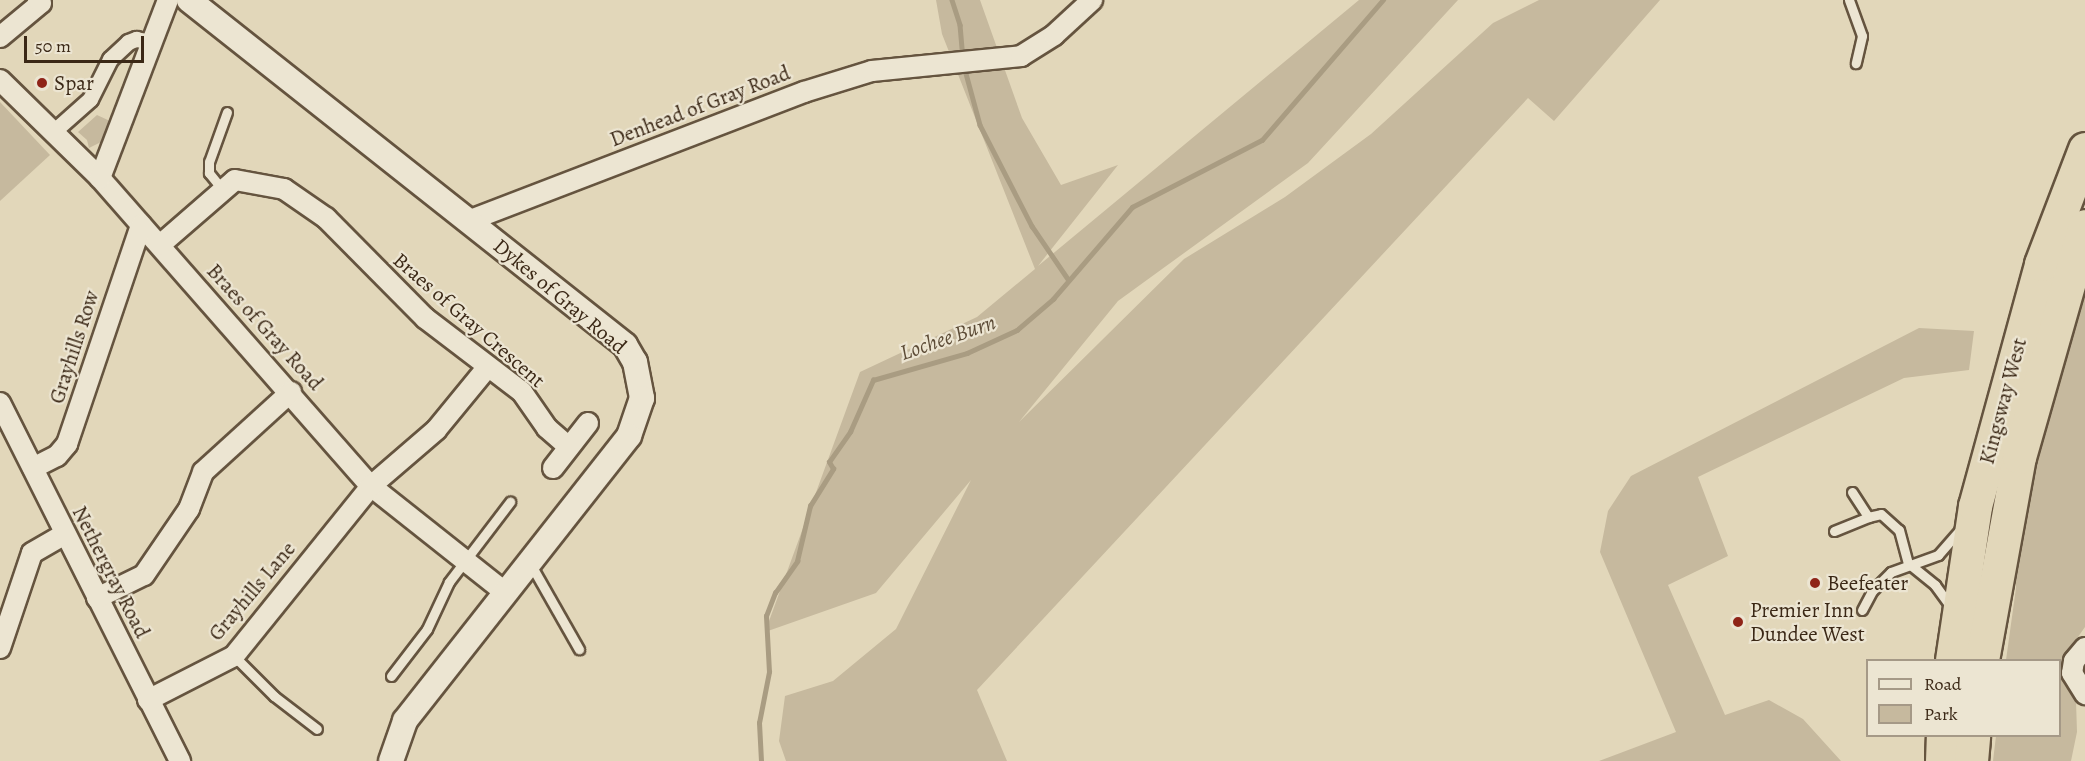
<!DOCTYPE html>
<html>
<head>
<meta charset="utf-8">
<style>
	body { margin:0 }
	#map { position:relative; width:2085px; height:761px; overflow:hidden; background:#e2d7ba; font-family:Alegreya,serif }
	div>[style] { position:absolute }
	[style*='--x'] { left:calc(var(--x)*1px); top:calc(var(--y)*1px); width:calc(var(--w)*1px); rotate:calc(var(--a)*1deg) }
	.green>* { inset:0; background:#c6b99e }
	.stream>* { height:4.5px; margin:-2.25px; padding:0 2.25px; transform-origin:2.25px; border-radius:2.25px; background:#a99c82 }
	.roads { filter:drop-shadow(2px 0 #65543f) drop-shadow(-2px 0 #65543f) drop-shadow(0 2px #65543f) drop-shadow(0 -2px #65543f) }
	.service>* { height:9px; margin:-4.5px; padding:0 4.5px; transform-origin:4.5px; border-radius:4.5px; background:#ece5d2 }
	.pedestrian>* { height:15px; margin:-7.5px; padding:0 7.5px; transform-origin:7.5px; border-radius:7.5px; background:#ece5d2 }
	.minor>* { height:20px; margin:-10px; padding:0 10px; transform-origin:10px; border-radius:10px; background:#ece5d2 }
	.tertiary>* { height:24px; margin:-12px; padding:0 12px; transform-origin:12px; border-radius:12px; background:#ece5d2 }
	.trunk>* { height:33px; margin:-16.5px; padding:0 16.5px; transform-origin:16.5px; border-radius:16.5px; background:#e2d7ba }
	.dots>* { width:16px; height:16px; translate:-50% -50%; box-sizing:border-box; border:3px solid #ece5d2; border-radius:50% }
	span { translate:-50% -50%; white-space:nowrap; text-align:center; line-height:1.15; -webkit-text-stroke:4.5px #ece5d2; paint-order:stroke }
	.poi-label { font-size:21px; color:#3b2816 }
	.left { translate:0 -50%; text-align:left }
	.street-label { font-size:21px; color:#3b2816 }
	.water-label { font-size:22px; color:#5c4b36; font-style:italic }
	.legend { position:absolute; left:1866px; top:659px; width:195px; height:78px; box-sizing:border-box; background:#ece5d2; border:2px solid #a59987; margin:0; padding:8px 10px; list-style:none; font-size:18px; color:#3b2816 }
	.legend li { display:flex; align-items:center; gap:12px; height:30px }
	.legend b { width:30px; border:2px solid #a59987 }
	.scale { position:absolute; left:24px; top:36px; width:120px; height:27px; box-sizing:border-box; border:3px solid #3b2816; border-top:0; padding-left:8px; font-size:18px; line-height:21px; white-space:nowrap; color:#3b2816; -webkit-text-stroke:4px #ece5d2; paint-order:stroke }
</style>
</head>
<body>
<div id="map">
	<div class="green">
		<div style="clip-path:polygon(936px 0,980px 0,1022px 118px,1061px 185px,1118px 165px,1038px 266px,1359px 0,1458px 0,1308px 163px,1118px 301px,1019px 422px,1184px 259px,1285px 197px,1371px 134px,1493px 23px,1539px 0,1660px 0,1554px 121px,1528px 98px,977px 690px,1007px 761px,786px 761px,779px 741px,785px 696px,833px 681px,896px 629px,971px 480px,876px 593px,765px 632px,860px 372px,977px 317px,1035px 269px,942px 34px)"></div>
		<div style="clip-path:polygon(0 102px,50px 155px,0 201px)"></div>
		<div style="clip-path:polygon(97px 115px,110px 121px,101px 142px,89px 148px,87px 140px,78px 132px)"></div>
		<div style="clip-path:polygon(2085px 260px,2085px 627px,2066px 654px,2063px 669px,2064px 684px,2076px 701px,2077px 732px,2071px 761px,1993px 761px,1996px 736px,2060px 736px,2060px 660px,2006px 660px,2016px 588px,2015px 545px,2070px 303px)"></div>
		<div style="clip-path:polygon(1919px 328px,1974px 331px,1969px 370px,1904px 378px,1698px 477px,1728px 556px,1668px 585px,1725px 715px,1769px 700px,1803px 719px,1841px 761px,1599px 761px,1676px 732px,1600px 552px,1608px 511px,1631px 476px)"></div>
	</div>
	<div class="stream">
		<div style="--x:952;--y:0;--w:26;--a:72"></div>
		<div style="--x:960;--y:25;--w:32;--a:85"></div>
		<div style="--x:964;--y:66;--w:61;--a:74.8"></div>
		<div style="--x:980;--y:125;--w:114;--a:62.8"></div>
		<div style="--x:1032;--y:226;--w:64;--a:55.8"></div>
		<div style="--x:761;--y:761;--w:38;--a:-93"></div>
		<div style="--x:759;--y:723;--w:52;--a:-78.9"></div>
		<div style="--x:769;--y:672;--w:56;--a:-93.1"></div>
		<div style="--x:766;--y:616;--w:25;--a:-69"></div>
		<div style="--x:775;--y:593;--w:39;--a:-55"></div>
		<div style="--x:797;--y:561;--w:57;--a:-76.7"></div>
		<div style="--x:810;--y:506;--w:44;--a:-58.1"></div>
		<div style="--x:833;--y:469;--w:8;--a:-120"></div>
		<div style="--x:829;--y:462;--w:37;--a:-55"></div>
		<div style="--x:850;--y:432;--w:57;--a:-66.1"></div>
		<div style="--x:873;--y:380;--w:98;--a:-16"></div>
		<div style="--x:967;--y:353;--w:55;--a:-24.7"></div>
		<div style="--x:1017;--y:330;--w:48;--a:-40.7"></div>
		<div style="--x:1053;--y:299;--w:121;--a:-49.3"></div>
		<div style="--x:1132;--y:207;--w:146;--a:-27.3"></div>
		<div style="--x:1262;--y:140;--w:185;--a:-49.2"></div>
	</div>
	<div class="roads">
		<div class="service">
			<div style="--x:1849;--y:0;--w:38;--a:70"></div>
			<div style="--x:1862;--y:36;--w:28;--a:103"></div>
			<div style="--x:222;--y:189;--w:21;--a:-129"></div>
			<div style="--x:209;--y:173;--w:11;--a:-90"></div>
			<div style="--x:209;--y:162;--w:53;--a:-70.2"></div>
			<div style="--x:1852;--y:492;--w:30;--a:57"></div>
			<div style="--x:1868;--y:517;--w:13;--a:-13"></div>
			<div style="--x:1881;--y:514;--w:24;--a:42"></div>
			<div style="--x:1899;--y:530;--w:34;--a:75"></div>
			<div style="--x:1908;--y:563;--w:35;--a:39"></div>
			<div style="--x:1935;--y:585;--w:27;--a:54"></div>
			<div style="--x:1834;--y:531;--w:37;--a:-22"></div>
			<div style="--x:531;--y:565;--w:97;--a:60.3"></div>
			<div style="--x:1862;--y:610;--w:21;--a:-62"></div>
			<div style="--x:1872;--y:591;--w:27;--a:-45"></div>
			<div style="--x:1891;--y:572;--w:50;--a:-19.9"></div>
			<div style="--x:1938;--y:555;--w:33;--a:-49"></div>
			<div style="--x:234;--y:656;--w:57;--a:45"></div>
			<div style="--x:274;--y:696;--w:54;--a:37.5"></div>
			<div style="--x:391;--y:676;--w:59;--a:-52.5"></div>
			<div style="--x:427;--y:629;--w:52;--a:-64.9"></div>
			<div style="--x:449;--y:582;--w:101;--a:-52.7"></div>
		</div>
		<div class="pedestrian">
			<div style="--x:54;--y:131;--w:48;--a:-41.6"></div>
			<div style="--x:90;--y:99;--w:45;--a:-63.4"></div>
			<div style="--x:110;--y:59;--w:25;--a:-43"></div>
			<div style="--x:128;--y:42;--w:9;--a:-21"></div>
			<div style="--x:136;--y:39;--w:15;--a:11"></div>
		</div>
		<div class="minor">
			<div style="--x:0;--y:37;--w:53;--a:-39.7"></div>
			<div style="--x:41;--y:3;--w:4;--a:-135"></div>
			<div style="--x:0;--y:80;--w:140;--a:44.4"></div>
			<div style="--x:100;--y:178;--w:410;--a:48.7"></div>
			<div style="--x:371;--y:486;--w:172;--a:38.4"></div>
			<div style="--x:100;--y:178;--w:191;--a:-69.1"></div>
			<div style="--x:468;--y:221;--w:360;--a:-21"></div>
			<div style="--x:804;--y:92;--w:71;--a:-17.2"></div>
			<div style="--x:872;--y:71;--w:150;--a:-5.7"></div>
			<div style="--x:1021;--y:56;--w:39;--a:-32"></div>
			<div style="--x:1054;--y:35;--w:52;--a:-42.6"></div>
			<div style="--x:160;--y:245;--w:99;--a:-40.9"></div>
			<div style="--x:235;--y:180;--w:50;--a:10.4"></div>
			<div style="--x:284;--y:189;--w:51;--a:34.6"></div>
			<div style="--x:326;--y:218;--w:141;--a:45.3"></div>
			<div style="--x:425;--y:318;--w:122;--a:37.3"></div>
			<div style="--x:522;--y:392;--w:44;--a:55.2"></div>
			<div style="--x:547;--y:428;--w:29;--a:41"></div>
			<div style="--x:0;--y:403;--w:401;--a:63.3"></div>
			<div style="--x:33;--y:468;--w:27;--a:-27"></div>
			<div style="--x:57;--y:456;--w:16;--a:-50"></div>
			<div style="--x:67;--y:444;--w:231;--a:-71.3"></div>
			<div style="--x:553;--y:468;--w:57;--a:-52.1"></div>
			<div style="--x:97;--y:598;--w:52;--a:-26.1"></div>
			<div style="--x:144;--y:575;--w:80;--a:-55.7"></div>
			<div style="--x:189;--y:509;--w:40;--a:-69"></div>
			<div style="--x:203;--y:472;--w:119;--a:-42.3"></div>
			<div style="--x:0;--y:648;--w:100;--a:-71.4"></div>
			<div style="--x:32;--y:553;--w:38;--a:-30"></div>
			<div style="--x:2085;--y:648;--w:17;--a:130"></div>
			<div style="--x:2074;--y:661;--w:12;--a:99"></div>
			<div style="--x:2072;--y:673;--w:25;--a:58"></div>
			<div style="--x:148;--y:700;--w:97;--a:-27.1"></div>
			<div style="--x:234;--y:656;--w:218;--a:-51.1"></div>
			<div style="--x:371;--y:486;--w:86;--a:-40.7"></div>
			<div style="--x:436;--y:430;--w:80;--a:-50.6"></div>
		</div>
		<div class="tertiary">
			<div style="--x:189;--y:0;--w:556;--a:38.35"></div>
			<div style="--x:625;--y:345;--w:20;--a:60"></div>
			<div style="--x:635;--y:362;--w:37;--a:79"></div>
			<div style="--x:642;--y:398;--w:40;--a:108.9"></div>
			<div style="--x:629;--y:436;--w:362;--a:128.2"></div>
			<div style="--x:405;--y:721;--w:42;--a:109.3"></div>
		</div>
		<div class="trunk">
			<div style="--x:1952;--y:660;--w:156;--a:-81.5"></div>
			<div style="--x:1975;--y:506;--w:251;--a:-74.7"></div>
			<div style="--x:2041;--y:264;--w:123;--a:-69.1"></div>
			<div style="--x:1982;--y:660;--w:206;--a:-79.7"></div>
			<div style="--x:2019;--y:457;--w:240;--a:-74.1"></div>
			<div style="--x:1942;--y:761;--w:25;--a:-88"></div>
			<div style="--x:1971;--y:761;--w:25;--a:-85"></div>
		</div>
	</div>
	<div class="dots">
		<div style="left:42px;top:83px;background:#8f2418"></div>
		<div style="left:1815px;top:583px;background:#8f2418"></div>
		<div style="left:1738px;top:622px;background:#8f2418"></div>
	</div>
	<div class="poi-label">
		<span class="left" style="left:54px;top:83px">Spar</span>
		<span class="left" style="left:1827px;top:583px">Beefeater</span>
		<span class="left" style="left:1750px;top:622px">Premier Inn<br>Dundee West</span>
	</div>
	<div class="street-label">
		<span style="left:700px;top:106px;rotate:-21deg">Denhead of Gray Road</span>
		<span style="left:560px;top:296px;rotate:40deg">Dykes of Gray Road</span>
		<span style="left:469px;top:320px;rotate:41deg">Braes of Gray Crescent</span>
		<span style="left:265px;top:327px;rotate:48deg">Braes of Gray Road</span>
		<span style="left:74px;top:347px;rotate:-72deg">Grayhills Row</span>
		<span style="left:2003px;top:401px;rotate:-75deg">Kingsway West</span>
		<span style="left:111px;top:572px;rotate:63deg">Nethergray Road</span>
		<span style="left:252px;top:591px;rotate:-50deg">Grayhills Lane</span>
	</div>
	<div class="water-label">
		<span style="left:948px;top:338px;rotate:-19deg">Lochee Burn</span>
	</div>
	<ul class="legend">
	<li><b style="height:8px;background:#ece5d2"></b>Road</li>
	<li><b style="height:16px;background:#c6b99e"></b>Park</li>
	</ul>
	<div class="scale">50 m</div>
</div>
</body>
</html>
